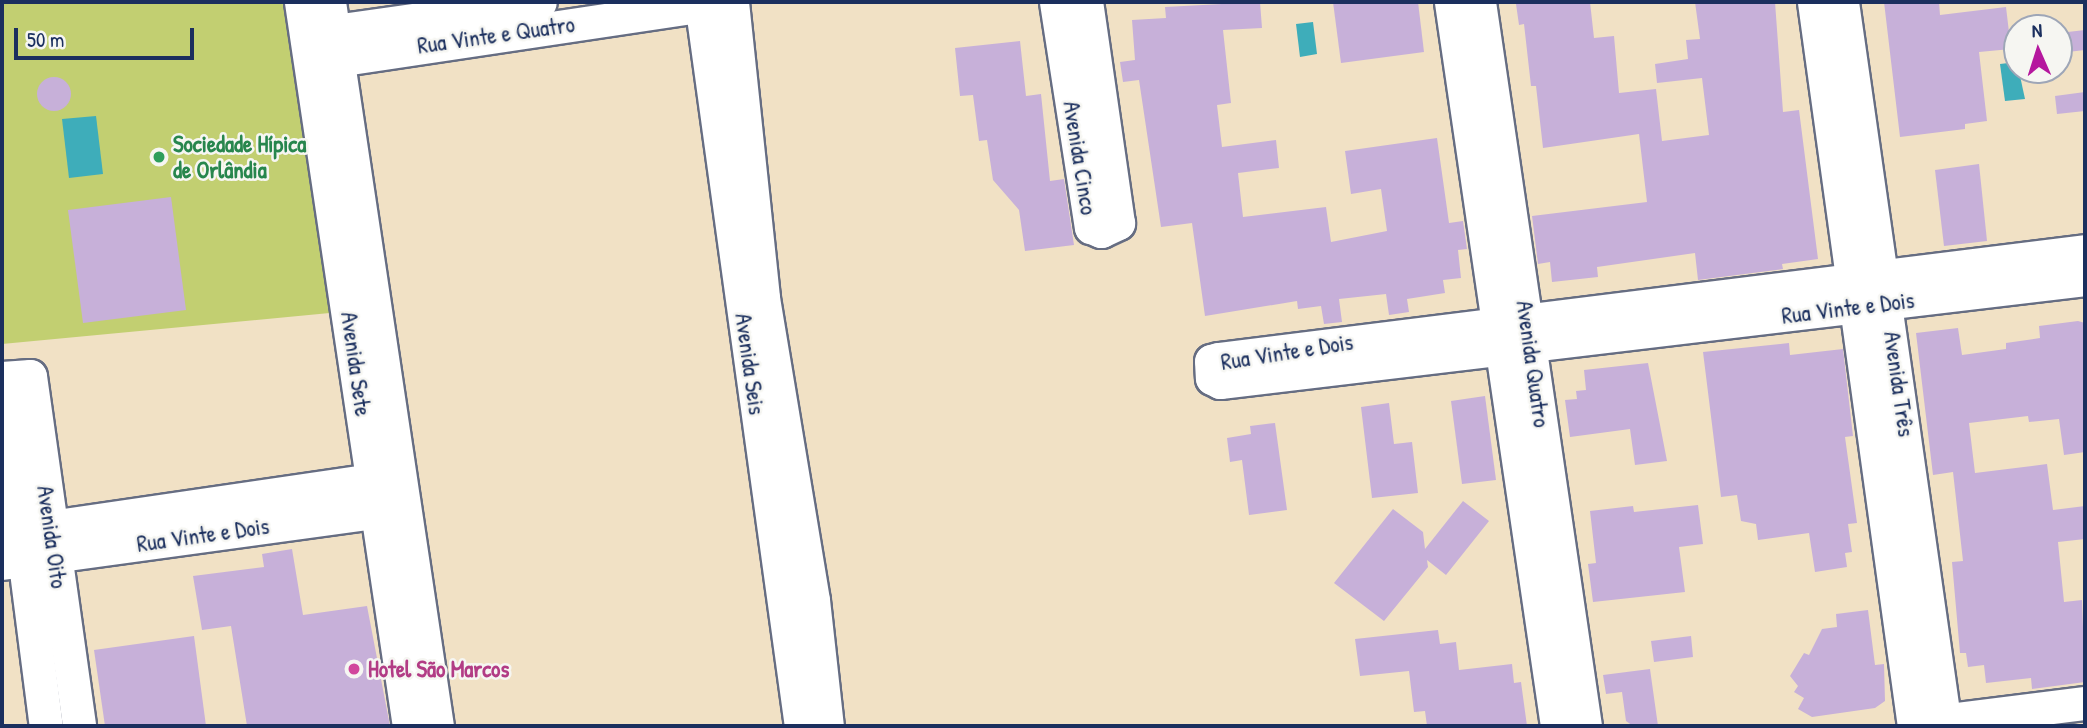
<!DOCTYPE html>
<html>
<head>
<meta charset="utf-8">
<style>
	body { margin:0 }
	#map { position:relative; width:2087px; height:728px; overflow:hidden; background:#f1e1c5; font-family:"Patrick Hand",sans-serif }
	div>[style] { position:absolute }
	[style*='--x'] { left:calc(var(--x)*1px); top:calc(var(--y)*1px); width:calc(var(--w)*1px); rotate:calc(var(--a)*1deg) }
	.green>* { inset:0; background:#c2cf71 }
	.water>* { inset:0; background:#3eadba }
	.building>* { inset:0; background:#c7b0d9 }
	.round { border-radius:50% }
	.roads { filter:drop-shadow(2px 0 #666d82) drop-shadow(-2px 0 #666d82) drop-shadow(0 2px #666d82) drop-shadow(0 -2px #666d82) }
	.minor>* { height:33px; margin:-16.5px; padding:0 16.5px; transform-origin:16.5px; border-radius:16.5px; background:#fff }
	.dots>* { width:19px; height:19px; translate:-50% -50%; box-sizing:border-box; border:4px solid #f6f6f2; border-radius:50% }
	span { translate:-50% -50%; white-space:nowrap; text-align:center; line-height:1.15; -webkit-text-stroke:5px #f6f6f2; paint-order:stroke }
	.street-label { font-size:23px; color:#1b2f5e }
	.leisure-label { font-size:23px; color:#27864d; font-weight:700 }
	.left { translate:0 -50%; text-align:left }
	.hotel-label { font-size:23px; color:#b23c85; font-weight:700 }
	.frame { position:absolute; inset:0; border:4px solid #1b2f5e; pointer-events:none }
	.north { position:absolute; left:2003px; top:14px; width:70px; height:70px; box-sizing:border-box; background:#f6f6f2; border:2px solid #9ea6b7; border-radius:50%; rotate:357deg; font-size:19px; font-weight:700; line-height:28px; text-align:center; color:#1b2f5e }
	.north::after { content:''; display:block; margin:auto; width:24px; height:32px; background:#b5179e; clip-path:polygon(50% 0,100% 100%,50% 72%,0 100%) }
	.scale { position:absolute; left:14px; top:28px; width:180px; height:32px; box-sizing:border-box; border:4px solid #1b2f5e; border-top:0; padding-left:9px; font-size:21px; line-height:24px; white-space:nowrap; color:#1b2f5e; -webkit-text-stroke:5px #f6f6f2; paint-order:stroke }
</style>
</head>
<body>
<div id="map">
	<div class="green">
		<div style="clip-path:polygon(2px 2px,294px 2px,340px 312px,2px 344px)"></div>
	</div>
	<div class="water">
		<div style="clip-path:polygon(1313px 22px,1317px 54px,1300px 57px,1296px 24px)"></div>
		<div style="clip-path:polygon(2017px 62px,2025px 99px,2005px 101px,2000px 64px)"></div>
		<div style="clip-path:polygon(96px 116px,103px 174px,69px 178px,62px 119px)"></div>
	</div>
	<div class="building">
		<div style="clip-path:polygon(1260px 2px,1262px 28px,1223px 30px,1231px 103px,1217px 105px,1222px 147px,1276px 140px,1279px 168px,1238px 173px,1243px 217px,1326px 207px,1331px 242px,1387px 231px,1381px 189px,1351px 194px,1345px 151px,1437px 138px,1449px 223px,1463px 221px,1467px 249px,1458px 250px,1461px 278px,1443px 280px,1445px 293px,1407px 299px,1409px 312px,1389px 315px,1386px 294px,1339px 299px,1342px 322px,1324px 324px,1321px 306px,1298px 309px,1297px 301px,1205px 316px,1192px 223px,1161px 227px,1139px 80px,1123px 82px,1120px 62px,1135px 60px,1132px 20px,1166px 18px,1165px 7px)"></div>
		<div style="clip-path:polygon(1333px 2px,1418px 2px,1424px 52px,1341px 63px)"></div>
		<div style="clip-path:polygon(1523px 2px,1590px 2px,1594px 38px,1614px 36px,1619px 93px,1656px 89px,1662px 141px,1709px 135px,1702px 78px,1657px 83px,1655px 64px,1688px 59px,1686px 40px,1700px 39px,1695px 2px,1775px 2px,1783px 112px,1799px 110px,1818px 259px,1782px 264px,1783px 269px,1698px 280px,1695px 253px,1597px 267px,1598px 277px,1552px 282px,1550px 262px,1538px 264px,1532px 216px,1647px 202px,1639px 134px,1543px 148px,1536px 86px,1531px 86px,1524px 24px,1519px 25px,1516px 4px)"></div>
		<div style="clip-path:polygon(1884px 2px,1939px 2px,1940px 15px,2006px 7px,2011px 49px,1979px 52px,1987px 121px,1965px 124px,1965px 129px,1900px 137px)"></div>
		<div style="clip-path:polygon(2085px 30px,2085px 50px,2059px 53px,2059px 33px)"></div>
		<div style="clip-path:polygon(1020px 41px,1026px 96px,1041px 94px,1050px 181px,1064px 179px,1074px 245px,1025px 251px,1019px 210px,993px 180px,987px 140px,979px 141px,973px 95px,960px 96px,955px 48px)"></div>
		<div class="round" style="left:37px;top:77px;width:34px;height:34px"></div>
		<div style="clip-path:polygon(2085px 92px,2085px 111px,2057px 114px,2055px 96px)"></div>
		<div style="clip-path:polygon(1979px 164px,1987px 241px,1944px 246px,1935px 170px)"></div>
		<div style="clip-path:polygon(171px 197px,186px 310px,83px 323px,68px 210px)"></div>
		<div style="clip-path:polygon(2078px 321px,2085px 323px,2085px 452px,2064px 455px,2059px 419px,2029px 422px,2028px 416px,1969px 423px,1975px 473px,2047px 464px,2053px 510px,2085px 506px,2085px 539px,2058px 542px,2064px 602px,2082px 600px,2085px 682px,2032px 689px,2031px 678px,1986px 683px,1984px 665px,1968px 667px,1966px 653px,1960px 653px,1952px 562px,1963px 561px,1953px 472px,1933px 475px,1916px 333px,1958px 328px,1962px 355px,2006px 349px,2006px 343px,2040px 338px,2039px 326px)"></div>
		<div style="clip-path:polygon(1789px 343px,1790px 355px,1843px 349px,1853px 436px,1845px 437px,1857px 523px,1848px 524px,1852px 552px,1845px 553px,1847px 567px,1815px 572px,1809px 533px,1758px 540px,1756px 524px,1741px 521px,1737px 495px,1721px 497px,1703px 352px)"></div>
		<div style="clip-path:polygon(1648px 363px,1667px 461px,1635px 465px,1630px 429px,1570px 437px,1565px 400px,1577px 399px,1576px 391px,1586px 390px,1584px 370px)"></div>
		<div style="clip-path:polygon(1485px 396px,1496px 480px,1462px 484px,1451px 401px)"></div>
		<div style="clip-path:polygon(1389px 403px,1394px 444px,1412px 442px,1418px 493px,1372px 498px,1361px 407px)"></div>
		<div style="clip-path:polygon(1275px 423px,1287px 510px,1249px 515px,1242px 460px,1230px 462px,1227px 438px,1251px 434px,1250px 426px)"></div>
		<div style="clip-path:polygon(1463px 501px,1489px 521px,1446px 575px,1427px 560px,1428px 567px,1384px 621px,1334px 583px,1393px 509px,1423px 532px,1425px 549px)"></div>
		<div style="clip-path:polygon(1698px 505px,1703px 544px,1679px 547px,1685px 592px,1593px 602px,1588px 564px,1596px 563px,1590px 511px,1633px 506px,1634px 512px)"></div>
		<div style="clip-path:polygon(292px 549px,303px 615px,367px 606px,390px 726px,247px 726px,231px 626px,202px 630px,193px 576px,264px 567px,262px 554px)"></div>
		<div style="clip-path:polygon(1868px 610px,1875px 665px,1884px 664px,1885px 701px,1875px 708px,1812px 717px,1798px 709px,1804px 698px,1794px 692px,1798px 686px,1790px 676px,1804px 653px,1809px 655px,1822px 629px,1837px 627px,1836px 614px)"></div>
		<div style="clip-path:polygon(1438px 630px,1440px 644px,1456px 642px,1459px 670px,1512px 664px,1514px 683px,1521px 682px,1527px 726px,1427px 726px,1425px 711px,1414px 712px,1409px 671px,1360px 676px,1355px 639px)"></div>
		<div style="clip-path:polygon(194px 636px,206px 726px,105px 726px,94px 650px)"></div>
		<div style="clip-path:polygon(1691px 636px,1693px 657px,1654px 662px,1651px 641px)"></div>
		<div style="clip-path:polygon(1650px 669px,1658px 726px,1633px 726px,1626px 721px,1622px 692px,1606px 694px,1603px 675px)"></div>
	</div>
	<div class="roads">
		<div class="minor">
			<div style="--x:301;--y:2;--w:732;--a:81.52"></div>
			<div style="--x:329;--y:2;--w:732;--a:81.52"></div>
			<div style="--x:701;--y:2;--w:731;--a:82.14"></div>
			<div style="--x:732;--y:2;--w:298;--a:84"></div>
			<div style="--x:763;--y:298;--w:306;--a:80.6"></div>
			<div style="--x:813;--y:600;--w:127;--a:83.7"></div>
			<div style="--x:1056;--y:2;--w:228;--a:81.2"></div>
			<div style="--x:1091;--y:227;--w:11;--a:22"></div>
			<div style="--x:1101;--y:231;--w:19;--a:-25"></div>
			<div style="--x:1118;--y:223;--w:223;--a:-98.2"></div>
			<div style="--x:1451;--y:2;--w:732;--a:81.67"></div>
			<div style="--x:1479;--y:2;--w:732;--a:81.67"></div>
			<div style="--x:1814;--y:2;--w:731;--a:82.14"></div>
			<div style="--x:1842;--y:2;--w:731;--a:81.9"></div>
			<div style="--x:313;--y:34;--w:229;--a:-8"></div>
			<div style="--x:317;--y:63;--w:411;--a:-8.5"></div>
			<div style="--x:2085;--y:251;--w:874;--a:172.9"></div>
			<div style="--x:1218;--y:359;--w:7;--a:164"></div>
			<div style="--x:1211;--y:361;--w:17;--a:87"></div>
			<div style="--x:1212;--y:378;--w:9;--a:27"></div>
			<div style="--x:1220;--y:382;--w:871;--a:-6.79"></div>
			<div style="--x:2;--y:378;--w:28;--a:-4"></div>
			<div style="--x:30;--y:376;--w:353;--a:82"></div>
			<div style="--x:2;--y:384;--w:345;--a:82.7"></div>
			<div style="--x:2;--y:534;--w:396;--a:-8.3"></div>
			<div style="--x:2;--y:563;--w:400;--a:-7.8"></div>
			<div style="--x:1924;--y:723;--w:162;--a:-7.1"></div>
		</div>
	</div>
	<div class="dots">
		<div style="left:159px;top:157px;background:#2e9e5b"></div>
		<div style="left:354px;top:669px;background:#d1479c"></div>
	</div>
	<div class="street-label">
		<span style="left:496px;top:35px;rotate:-8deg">Rua Vinte e Quatro</span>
		<span style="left:1080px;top:158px;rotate:81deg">Avenida Cinco</span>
		<span style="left:1848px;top:308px;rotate:-7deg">Rua Vinte e Dois</span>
		<span style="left:1287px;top:352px;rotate:-9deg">Rua Vinte e Dois</span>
		<span style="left:356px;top:364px;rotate:82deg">Avenida Sete</span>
		<span style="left:750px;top:364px;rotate:82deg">Avenida Seis</span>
		<span style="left:1533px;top:364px;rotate:82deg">Avenida Quatro</span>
		<span style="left:1899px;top:384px;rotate:82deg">Avenida Três</span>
		<span style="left:203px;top:535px;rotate:-8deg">Rua Vinte e Dois</span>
		<span style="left:52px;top:537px;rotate:82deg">Avenida Oito</span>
	</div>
	<div class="leisure-label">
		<span class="left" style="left:173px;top:157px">Sociedade Hípica<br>de Orlândia</span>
	</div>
	<div class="hotel-label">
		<span class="left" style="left:368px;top:669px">Hotel São Marcos</span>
	</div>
	<div class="frame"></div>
	<div class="north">N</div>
	<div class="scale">50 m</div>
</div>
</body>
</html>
